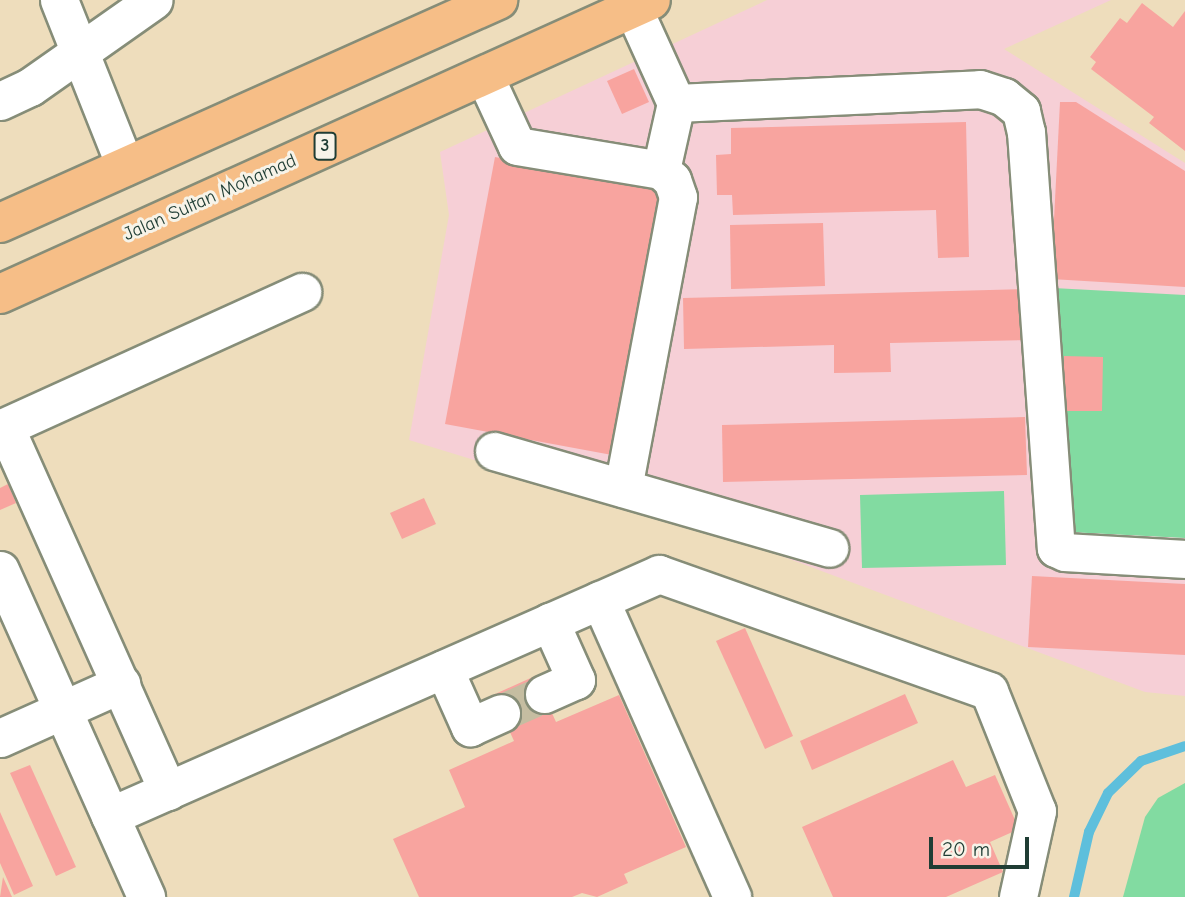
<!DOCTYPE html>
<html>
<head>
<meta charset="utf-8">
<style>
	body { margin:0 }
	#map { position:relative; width:1185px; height:897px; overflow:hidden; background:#eeddbc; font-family:"Comic Neue",sans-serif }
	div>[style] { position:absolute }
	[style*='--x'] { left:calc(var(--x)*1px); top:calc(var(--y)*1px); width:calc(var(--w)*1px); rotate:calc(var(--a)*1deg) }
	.built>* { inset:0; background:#f6cfd6 }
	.green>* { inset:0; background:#82dba1 }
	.stream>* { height:10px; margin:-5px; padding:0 5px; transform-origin:5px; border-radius:5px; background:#5ebfdc }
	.building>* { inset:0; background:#f8a49f }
	.minor-tunnel>* { height:37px; margin-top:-18.5px; transform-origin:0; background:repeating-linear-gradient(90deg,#c5bda1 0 37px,transparent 0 55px) }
	.roads { filter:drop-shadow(2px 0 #868d78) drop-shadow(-2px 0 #868d78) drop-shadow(0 2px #868d78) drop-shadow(0 -2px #868d78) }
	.minor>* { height:37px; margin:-18.5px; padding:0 18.5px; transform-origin:18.5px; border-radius:18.5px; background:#fff }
	.highway>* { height:38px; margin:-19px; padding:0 19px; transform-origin:19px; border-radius:19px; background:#f6be87 }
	span { translate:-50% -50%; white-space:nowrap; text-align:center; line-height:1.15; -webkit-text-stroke:6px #f7f3e8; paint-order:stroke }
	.shield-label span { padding:2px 5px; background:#f7f3e8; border:2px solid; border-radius:5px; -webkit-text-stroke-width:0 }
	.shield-label { font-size:18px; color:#1f3d34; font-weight:700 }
	.street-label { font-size:19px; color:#1f3d34 }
	.scale { position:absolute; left:929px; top:837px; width:100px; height:32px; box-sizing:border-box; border:4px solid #1f3d34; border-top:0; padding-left:9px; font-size:21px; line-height:24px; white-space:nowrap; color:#1f3d34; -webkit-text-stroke:5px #f7f3e8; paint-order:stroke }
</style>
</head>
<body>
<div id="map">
	<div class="built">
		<div style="clip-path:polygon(767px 0,1111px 0,1004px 49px,1185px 163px,1185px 696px,1145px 692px,752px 545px,409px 440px,449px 215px,440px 152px)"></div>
	</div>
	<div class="green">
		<div style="clip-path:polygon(1053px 288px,1185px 295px,1185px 538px,1069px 532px)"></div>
		<div style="clip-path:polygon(1004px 491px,1006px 565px,862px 568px,860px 495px)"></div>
		<div style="clip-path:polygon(1185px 783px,1185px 897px,1123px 897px,1145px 817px,1158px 798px)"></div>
	</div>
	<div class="stream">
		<div style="--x:1074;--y:897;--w:67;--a:-77"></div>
		<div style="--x:1089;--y:832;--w:43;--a:-64"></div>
		<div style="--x:1108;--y:793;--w:46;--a:-44.1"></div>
		<div style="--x:1141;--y:761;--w:46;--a:-18.8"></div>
	</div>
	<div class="building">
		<div style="clip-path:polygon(1142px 3px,1173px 27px,1185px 11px,1185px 151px,1149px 123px,1154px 117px,1091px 69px,1096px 62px,1090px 57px,1120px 18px,1127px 23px)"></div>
		<div style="clip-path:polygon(634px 69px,649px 102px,622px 114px,607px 81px)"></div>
		<div style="clip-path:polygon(1060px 102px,1076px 102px,1185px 171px,1185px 287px,1051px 279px)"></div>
		<div style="clip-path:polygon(966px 122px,969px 257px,938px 258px,936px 210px,733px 215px,732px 195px,717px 195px,716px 155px,731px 154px,731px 128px)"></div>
		<div style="clip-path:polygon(495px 157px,663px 189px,612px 455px,445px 424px)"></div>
		<div style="clip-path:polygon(823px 223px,825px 286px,731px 289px,730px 225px)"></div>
		<div style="clip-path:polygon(1028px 289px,1029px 340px,890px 343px,891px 372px,834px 373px,834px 345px,684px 349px,683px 298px)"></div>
		<div style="clip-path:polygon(1064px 356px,1103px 357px,1102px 411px,1063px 411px)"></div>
		<div style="clip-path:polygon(1025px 417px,1027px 475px,723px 482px,722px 425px)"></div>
		<div style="clip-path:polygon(8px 484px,16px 503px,0 510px,0 488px)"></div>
		<div style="clip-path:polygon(424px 498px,436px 524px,402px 539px,390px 513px)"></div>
		<div style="clip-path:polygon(1032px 576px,1185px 584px,1185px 655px,1028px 647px)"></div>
		<div style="clip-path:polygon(745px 628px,793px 736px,765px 749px,716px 641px)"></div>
		<div style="clip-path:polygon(535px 676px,556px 722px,619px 695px,686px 847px,624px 874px,628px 883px,597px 897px,582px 893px,572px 897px,419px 897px,393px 839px,465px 807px,449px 770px,514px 741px,493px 695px)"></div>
		<div style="clip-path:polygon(905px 694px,918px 723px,812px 770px,800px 741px)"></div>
		<div style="clip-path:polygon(953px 760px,966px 787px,995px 775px,1019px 829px,990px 842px,1003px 872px,946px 897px,833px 897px,802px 827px)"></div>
		<div style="clip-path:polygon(30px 765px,76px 867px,56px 876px,10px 773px)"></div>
		<div style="clip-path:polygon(0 812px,33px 886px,14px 895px,0 863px)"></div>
		<div style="clip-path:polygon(3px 877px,12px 897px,0 897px)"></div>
	</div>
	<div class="minor-tunnel">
		<div style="--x:501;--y:713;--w:47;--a:-23.8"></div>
	</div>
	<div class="roads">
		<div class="minor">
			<div style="--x:59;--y:0;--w:179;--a:68.3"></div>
			<div style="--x:484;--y:75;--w:78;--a:65.1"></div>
			<div style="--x:517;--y:146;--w:146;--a:9.5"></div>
			<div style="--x:0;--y:101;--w:33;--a:-25"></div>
			<div style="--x:30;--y:87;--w:151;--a:-35.1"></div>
			<div style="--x:676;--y:103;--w:304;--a:-2.6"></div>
			<div style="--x:980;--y:89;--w:25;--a:18"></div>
			<div style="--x:1004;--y:97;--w:22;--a:39"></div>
			<div style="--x:1021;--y:111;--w:22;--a:77"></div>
			<div style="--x:1026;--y:132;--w:417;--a:85.9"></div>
			<div style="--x:1056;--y:548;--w:10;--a:24"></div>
			<div style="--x:1065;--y:552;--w:120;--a:3.3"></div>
			<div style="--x:5;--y:427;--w:399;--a:65.9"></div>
			<div style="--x:0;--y:429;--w:332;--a:-24.4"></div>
			<div style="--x:494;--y:451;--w:349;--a:16.1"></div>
			<div style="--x:623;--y:488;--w:296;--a:-79.3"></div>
			<div style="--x:678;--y:197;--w:18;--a:-109"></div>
			<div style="--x:672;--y:180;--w:15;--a:-138"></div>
			<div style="--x:661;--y:170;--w:69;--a:-77.4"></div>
			<div style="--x:676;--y:103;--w:104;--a:-114.4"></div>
			<div style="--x:0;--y:570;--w:358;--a:65.9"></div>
			<div style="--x:600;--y:600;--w:325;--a:66"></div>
			<div style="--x:444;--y:669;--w:64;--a:65.9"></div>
			<div style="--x:470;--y:727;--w:34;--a:-24"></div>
			<div style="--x:544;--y:694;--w:35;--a:-24"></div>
			<div style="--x:576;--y:680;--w:64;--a:-114.1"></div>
			<div style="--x:0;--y:738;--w:133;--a:-24.1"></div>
			<div style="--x:110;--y:816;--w:600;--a:-23.79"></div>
			<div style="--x:659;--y:574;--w:350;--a:19.5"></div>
			<div style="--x:989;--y:691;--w:129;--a:68.2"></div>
			<div style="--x:1037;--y:811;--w:88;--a:102.5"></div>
		</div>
		<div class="highway">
			<div style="--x:0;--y:223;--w:546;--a:-24.12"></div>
			<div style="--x:0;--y:294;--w:714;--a:-24.3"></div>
		</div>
	</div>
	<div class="shield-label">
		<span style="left:325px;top:146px">3</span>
	</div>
	<div class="street-label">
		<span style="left:210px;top:198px;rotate:-24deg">Jalan Sultan Mohamad</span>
	</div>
	<div class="scale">20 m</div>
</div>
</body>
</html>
